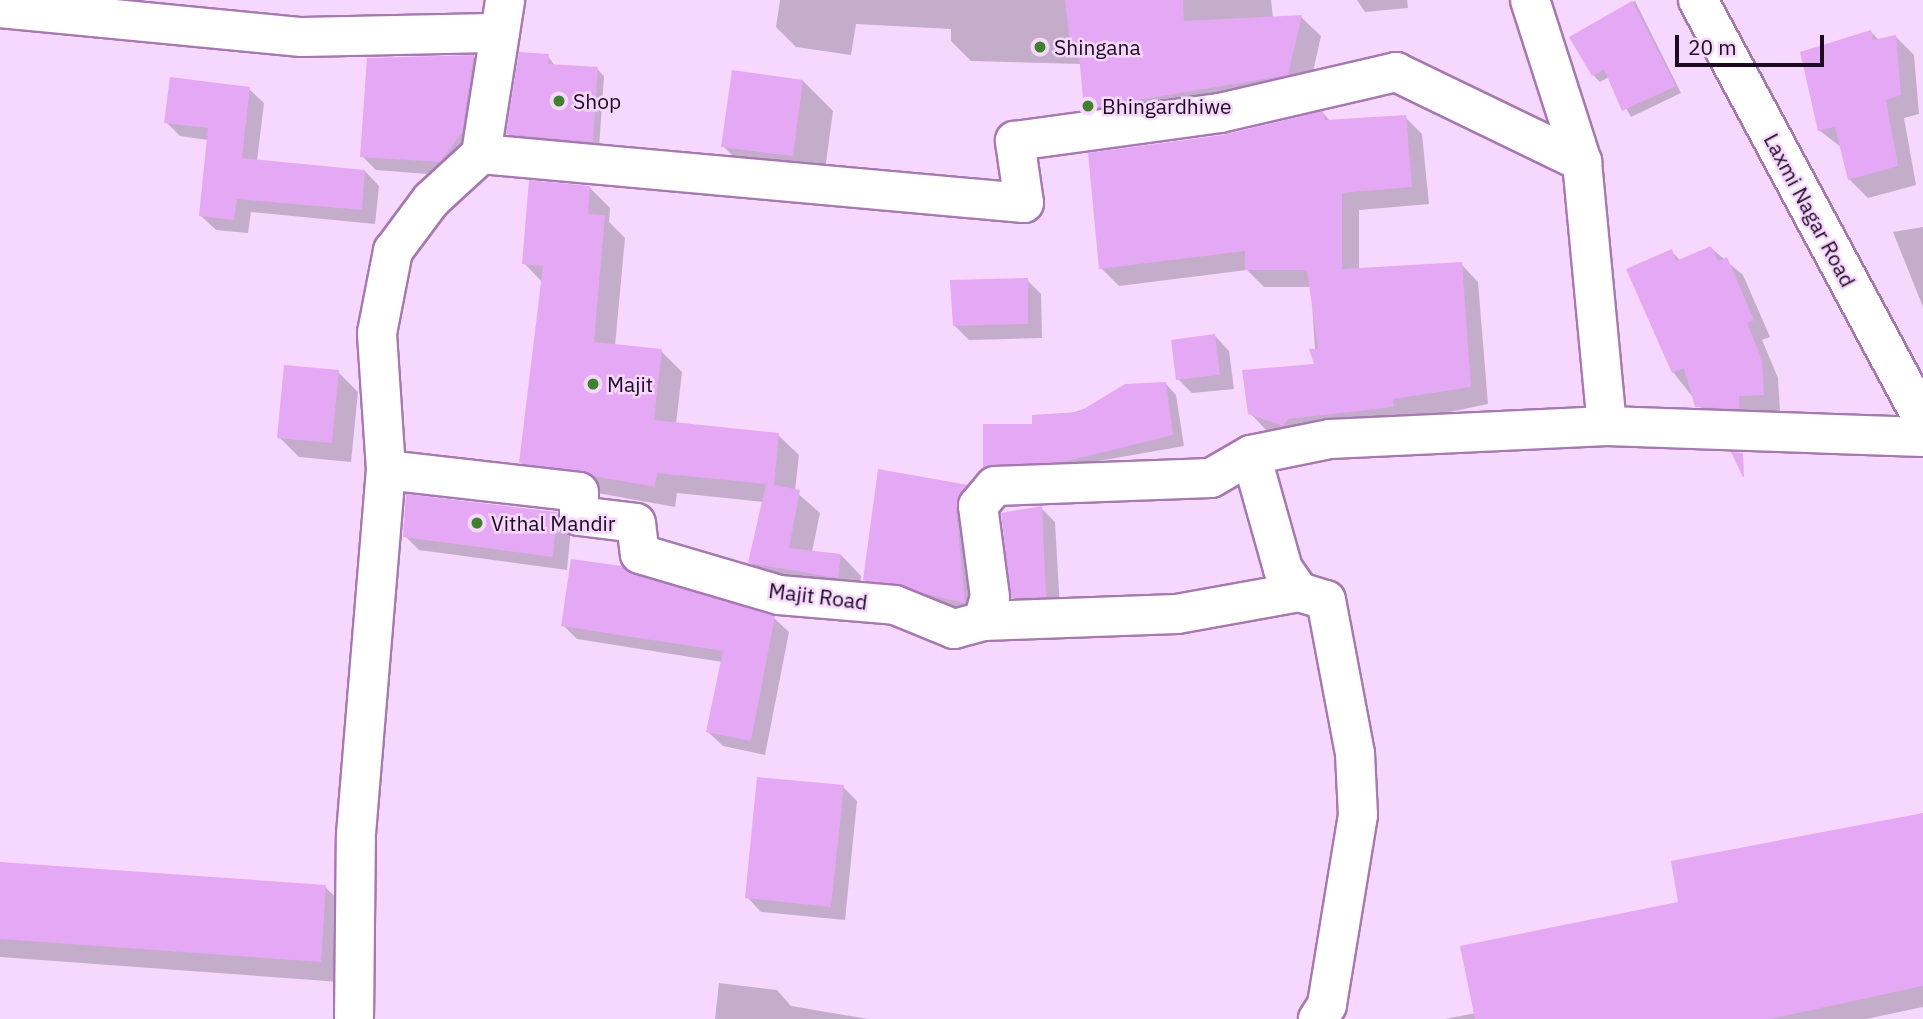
<!DOCTYPE html>
<html>
<head>
<meta charset="utf-8">
<style>
	body { margin:0 }
	#map { position:relative; width:1923px; height:1019px; overflow:hidden; background:#f6d8fe; font-family:"IBM Plex Sans",sans-serif }
	div>[style] { position:absolute }
	[style*='--x'] { left:calc(var(--x)*1px); top:calc(var(--y)*1px); width:calc(var(--w)*1px); rotate:calc(var(--a)*1deg) }
	.shadow>* { inset:0; background:#0003 }
	.building>* { inset:0; background:#e5a8f5 }
	.roads { filter:drop-shadow(2px 0 #a778b3) drop-shadow(-2px 0 #a778b3) drop-shadow(0 2px #a778b3) drop-shadow(0 -2px #a778b3) }
	.minor>* { height:38px; margin:-19px; padding:0 19px; transform-origin:19px; border-radius:19px; background:#fff }
	.dots>* { width:19px; height:19px; translate:-50% -50%; box-sizing:border-box; border:4px solid #f6d8fe; border-radius:50% }
	span { translate:-50% -50%; white-space:nowrap; text-align:center; line-height:1.15; -webkit-text-stroke:5px #f6d8fe; paint-order:stroke }
	.poi-label { font-size:21px; color:#1c0a20 }
	.left { translate:0 -50%; text-align:left }
	.street-label { font-size:21px; color:#1c0a20 }
	.scale { position:absolute; left:1675px; top:35px; width:149px; height:32px; box-sizing:border-box; border:4px solid #1c0a20; border-top:0; padding-left:9px; font-size:21px; line-height:24px; white-space:nowrap; color:#1c0a20; -webkit-text-stroke:5px #f6d8fe; paint-order:stroke }
</style>
</head>
<body>
<div id="map">
	<div class="shadow">
		<div style="clip-path:polygon(780px 0,1271px 0,1273px 18px,1301px 17px,1321px 36px,1308px 94px,1106px 129px,1086px 109px,1082px 64px,971px 61px,951px 41px,951px 29px,856px 24px,851px 55px,796px 47px,776px 27px)"></div>
		<div style="clip-path:polygon(1357px 0,1407px 0,1408px 8px,1365px 12px)"></div>
		<div style="clip-path:polygon(1635px 1px,1681px 93px,1631px 117px,1609px 77px,1600px 82px,1593px 75px,1571px 37px)"></div>
		<div style="clip-path:polygon(1871px 32px,1879px 40px,1896px 37px,1914px 55px,1919px 114px,1904px 118px,1916px 185px,1868px 198px,1850px 180px,1842px 148px,1819px 130px)"></div>
		<div style="clip-path:polygon(548px 56px,555px 66px,597px 69px,604px 76px,599px 148px,515px 141px,508px 134px)"></div>
		<div style="clip-path:polygon(474px 57px,488px 71px,454px 176px,376px 170px,362px 156px)"></div>
		<div style="clip-path:polygon(803px 81px,833px 111px,823px 185px,753px 176px,723px 146px)"></div>
		<div style="clip-path:polygon(249px 89px,264px 103px,257px 161px,365px 171px,379px 186px,375px 224px,251px 212px,248px 233px,216px 230px,201px 216px,208px 140px,180px 136px,166px 122px)"></div>
		<div style="clip-path:polygon(1323px 113px,1331px 122px,1405px 117px,1422px 134px,1429px 204px,1359px 210px,1359px 270px,1461px 264px,1478px 282px,1488px 404px,1301px 443px,1267px 431px,1250px 413px,1316px 365px,1311px 287px,1264px 287px,1247px 270px,1119px 286px,1101px 268px,1223px 136px)"></div>
		<div style="clip-path:polygon(589px 187px,610px 208px,609px 222px,625px 238px,615px 346px,661px 351px,682px 372px,676px 424px,778px 435px,799px 455px,795px 491px,820px 513px,812px 552px,841px 555px,861px 576px,859px 598px,771px 583px,750px 562px,764px 502px,677px 493px,675px 507px,542px 483px,521px 463px,542px 282px,524px 263px)"></div>
		<div style="clip-path:polygon(1923px 227px,1923px 307px,1893px 232px)"></div>
		<div style="clip-path:polygon(1711px 248px,1743px 275px,1770px 337px,1762px 340px,1778px 378px,1780px 411px,1755px 411px,1756px 424px,1713px 423px,1673px 372px,1671px 251px,1681px 261px)"></div>
		<div style="clip-path:polygon(1027px 280px,1041px 294px,1042px 338px,969px 340px,954px 325px)"></div>
		<div style="clip-path:polygon(1215px 336px,1229px 351px,1234px 389px,1192px 393px,1178px 379px)"></div>
		<div style="clip-path:polygon(338px 372px,358px 392px,351px 462px,299px 457px,279px 437px)"></div>
		<div style="clip-path:polygon(1165px 383px,1176px 395px,1184px 446px,996px 479px,984px 468px,1034px 425px)"></div>
		<div style="clip-path:polygon(967px 486px,981px 500px,979px 616px,879px 594px,865px 580px)"></div>
		<div style="clip-path:polygon(1041px 508px,1055px 522px,1060px 610px,1027px 612px,1013px 597px)"></div>
		<div style="clip-path:polygon(556px 513px,571px 528px,567px 570px,419px 550px,405px 536px)"></div>
		<div style="clip-path:polygon(774px 618px,789px 632px,765px 755px,723px 746px,708px 732px,722px 662px,577px 639px,563px 625px)"></div>
		<div style="clip-path:polygon(843px 787px,857px 801px,845px 920px,761px 912px,747px 897px)"></div>
		<div style="clip-path:polygon(1923px 813px,1923px 1007px,1866px 1019px,1445px 1019px,1476px 1013px,1680px 903px)"></div>
		<div style="clip-path:polygon(0 863px,325px 887px,346px 907px,340px 982px,0 957px)"></div>
		<div style="clip-path:polygon(719px 983px,777px 990px,791px 1006px,868px 1019px,715px 1019px)"></div>
	</div>
	<div class="building">
		<div style="clip-path:polygon(1065px 0,1183px 0,1184px 21px,1302px 15px,1288px 75px,1084px 109px,1078px 44px,1070px 44px)"></div>
		<div style="clip-path:polygon(1632px 1px,1676px 86px,1622px 111px,1604px 69px,1592px 76px,1569px 37px)"></div>
		<div style="clip-path:polygon(1871px 30px,1873px 40px,1896px 35px,1901px 95px,1886px 100px,1898px 166px,1848px 180px,1835px 127px,1818px 131px,1800px 52px)"></div>
		<div style="clip-path:polygon(519px 52px,549px 54px,548px 64px,598px 67px,593px 142px,506px 134px)"></div>
		<div style="clip-path:polygon(474px 55px,462px 132px,440px 162px,360px 157px,367px 58px)"></div>
		<div style="clip-path:polygon(732px 70px,803px 80px,793px 156px,721px 147px)"></div>
		<div style="clip-path:polygon(170px 77px,250px 87px,242px 158px,365px 170px,362px 210px,237px 199px,234px 220px,199px 216px,208px 128px,164px 123px)"></div>
		<div style="clip-path:polygon(1323px 111px,1325px 120px,1406px 115px,1412px 187px,1342px 193px,1342px 269px,1462px 262px,1471px 387px,1393px 399px,1394px 407px,1288px 419px,1283px 426px,1248px 414px,1242px 370px,1314px 364px,1309px 349px,1318px 349px,1307px 270px,1245px 270px,1245px 251px,1099px 269px,1088px 153px,1223px 135px)"></div>
		<div style="clip-path:polygon(529px 180px,590px 186px,588px 214px,605px 215px,594px 342px,662px 349px,654px 420px,779px 433px,774px 485px,800px 490px,789px 548px,841px 554px,838px 578px,748px 563px,766px 484px,657px 473px,655px 487px,519px 463px,543px 266px,522px 264px)"></div>
		<div style="clip-path:polygon(1711px 246px,1718px 261px,1727px 257px,1754px 320px,1747px 323px,1762px 360px,1764px 395px,1739px 396px,1740px 409px,1695px 407px,1684px 368px,1672px 373px,1626px 269px,1672px 249px,1676px 261px)"></div>
		<div style="clip-path:polygon(1028px 278px,1028px 324px,953px 326px,950px 280px)"></div>
		<div style="clip-path:polygon(1215px 334px,1220px 375px,1176px 380px,1171px 340px)"></div>
		<div style="clip-path:polygon(284px 365px,339px 370px,332px 443px,277px 438px)"></div>
		<div style="clip-path:polygon(1166px 382px,1173px 435px,1063px 462px,983px 468px,983px 424px,1032px 424px,1032px 415px,1079px 412px,1125px 384px)"></div>
		<div style="clip-path:polygon(1731px 452px,1743px 453px,1744px 477px,1743px 477px)"></div>
		<div style="clip-path:polygon(878px 469px,968px 485px,956px 508px,965px 603px,863px 580px)"></div>
		<div style="clip-path:polygon(406px 494px,557px 512px,553px 557px,403px 537px)"></div>
		<div style="clip-path:polygon(1042px 506px,1046px 597px,1011px 598px,1001px 513px)"></div>
		<div style="clip-path:polygon(571px 559px,622px 566px,775px 616px,751px 741px,706px 732px,723px 651px,561px 626px)"></div>
		<div style="clip-path:polygon(757px 777px,844px 785px,831px 907px,745px 898px)"></div>
		<div style="clip-path:polygon(1923px 813px,1923px 986px,1770px 1019px,1475px 1019px,1460px 946px,1678px 902px,1671px 861px)"></div>
		<div style="clip-path:polygon(0 862px,326px 885px,321px 962px,0 939px)"></div>
	</div>
	<div class="roads">
		<div class="minor">
			<div style="--x:1530;--y:0;--w:170;--a:72.2"></div>
			<div style="--x:1582;--y:162;--w:265;--a:84.6"></div>
			<div style="--x:1698;--y:0;--w:476;--a:61.8"></div>
			<div style="--x:0;--y:8;--w:303;--a:5.5"></div>
			<div style="--x:302;--y:37;--w:198;--a:-1.2"></div>
			<div style="--x:481;--y:154;--w:545;--a:5.16"></div>
			<div style="--x:1024;--y:203;--w:63;--a:-98.3"></div>
			<div style="--x:1015;--y:141;--w:207;--a:-7.8"></div>
			<div style="--x:1220;--y:113;--w:181;--a:-13.1"></div>
			<div style="--x:1396;--y:72;--w:207;--a:25.8"></div>
			<div style="--x:1251;--y:455;--w:118;--a:74.3"></div>
			<div style="--x:1283;--y:569;--w:28;--a:55"></div>
			<div style="--x:1299;--y:592;--w:28;--a:17"></div>
			<div style="--x:1326;--y:600;--w:157;--a:79.3"></div>
			<div style="--x:1355;--y:754;--w:61;--a:87.2"></div>
			<div style="--x:1358;--y:815;--w:193;--a:99.3"></div>
			<div style="--x:1327;--y:1005;--w:17;--a:123"></div>
			<div style="--x:386;--y:470;--w:194;--a:6.5"></div>
			<div style="--x:579;--y:492;--w:24;--a:90"></div>
			<div style="--x:579;--y:516;--w:57;--a:7"></div>
			<div style="--x:636;--y:523;--w:31;--a:83"></div>
			<div style="--x:640;--y:554;--w:145;--a:16.4"></div>
			<div style="--x:779;--y:595;--w:116;--a:4.9"></div>
			<div style="--x:895;--y:605;--w:64;--a:22.1"></div>
			<div style="--x:954;--y:629;--w:30;--a:-15"></div>
			<div style="--x:983;--y:621;--w:194;--a:-2.1"></div>
			<div style="--x:1177;--y:614;--w:124;--a:-10.2"></div>
			<div style="--x:983;--y:621;--w:25;--a:-74"></div>
			<div style="--x:990;--y:597;--w:92;--a:-97.5"></div>
			<div style="--x:978;--y:506;--w:26;--a:-50"></div>
			<div style="--x:995;--y:486;--w:216;--a:-2.1"></div>
			<div style="--x:1211;--y:478;--w:46;--a:-29.9"></div>
			<div style="--x:1251;--y:455;--w:81;--a:-11.4"></div>
			<div style="--x:1330;--y:439;--w:277;--a:-2.7"></div>
			<div style="--x:1607;--y:426;--w:316;--a:2"></div>
			<div style="--x:354;--y:1019;--w:185;--a:-89.4"></div>
			<div style="--x:356;--y:834;--w:365;--a:-85.3"></div>
			<div style="--x:386;--y:470;--w:137;--a:-93.8"></div>
			<div style="--x:377;--y:333;--w:84;--a:-79"></div>
			<div style="--x:393;--y:251;--w:64;--a:-53.3"></div>
			<div style="--x:431;--y:200;--w:68;--a:-42.6"></div>
			<div style="--x:481;--y:154;--w:156;--a:-81.1"></div>
		</div>
	</div>
	<div class="dots">
		<div style="left:1040px;top:47px;background:#3d8329"></div>
		<div style="left:559px;top:101px;background:#3d8329"></div>
		<div style="left:1088px;top:106px;background:#3d8329"></div>
		<div style="left:593px;top:384px;background:#3d8329"></div>
		<div style="left:477px;top:523px;background:#3d8329"></div>
	</div>
	<div class="poi-label">
		<span class="left" style="left:1054px;top:47px">Shingana</span>
		<span class="left" style="left:573px;top:101px">Shop</span>
		<span class="left" style="left:1102px;top:106px">Bhingardhiwe</span>
		<span class="left" style="left:607px;top:384px">Majit</span>
		<span class="left" style="left:491px;top:523px">Vithal Mandir</span>
	</div>
	<div class="street-label">
		<span style="left:1810px;top:210px;rotate:62deg">Laxmi Nagar Road</span>
		<span style="left:818px;top:596px;rotate:7deg">Majit Road</span>
	</div>
	<div class="scale">20 m</div>
</div>
</body>
</html>
